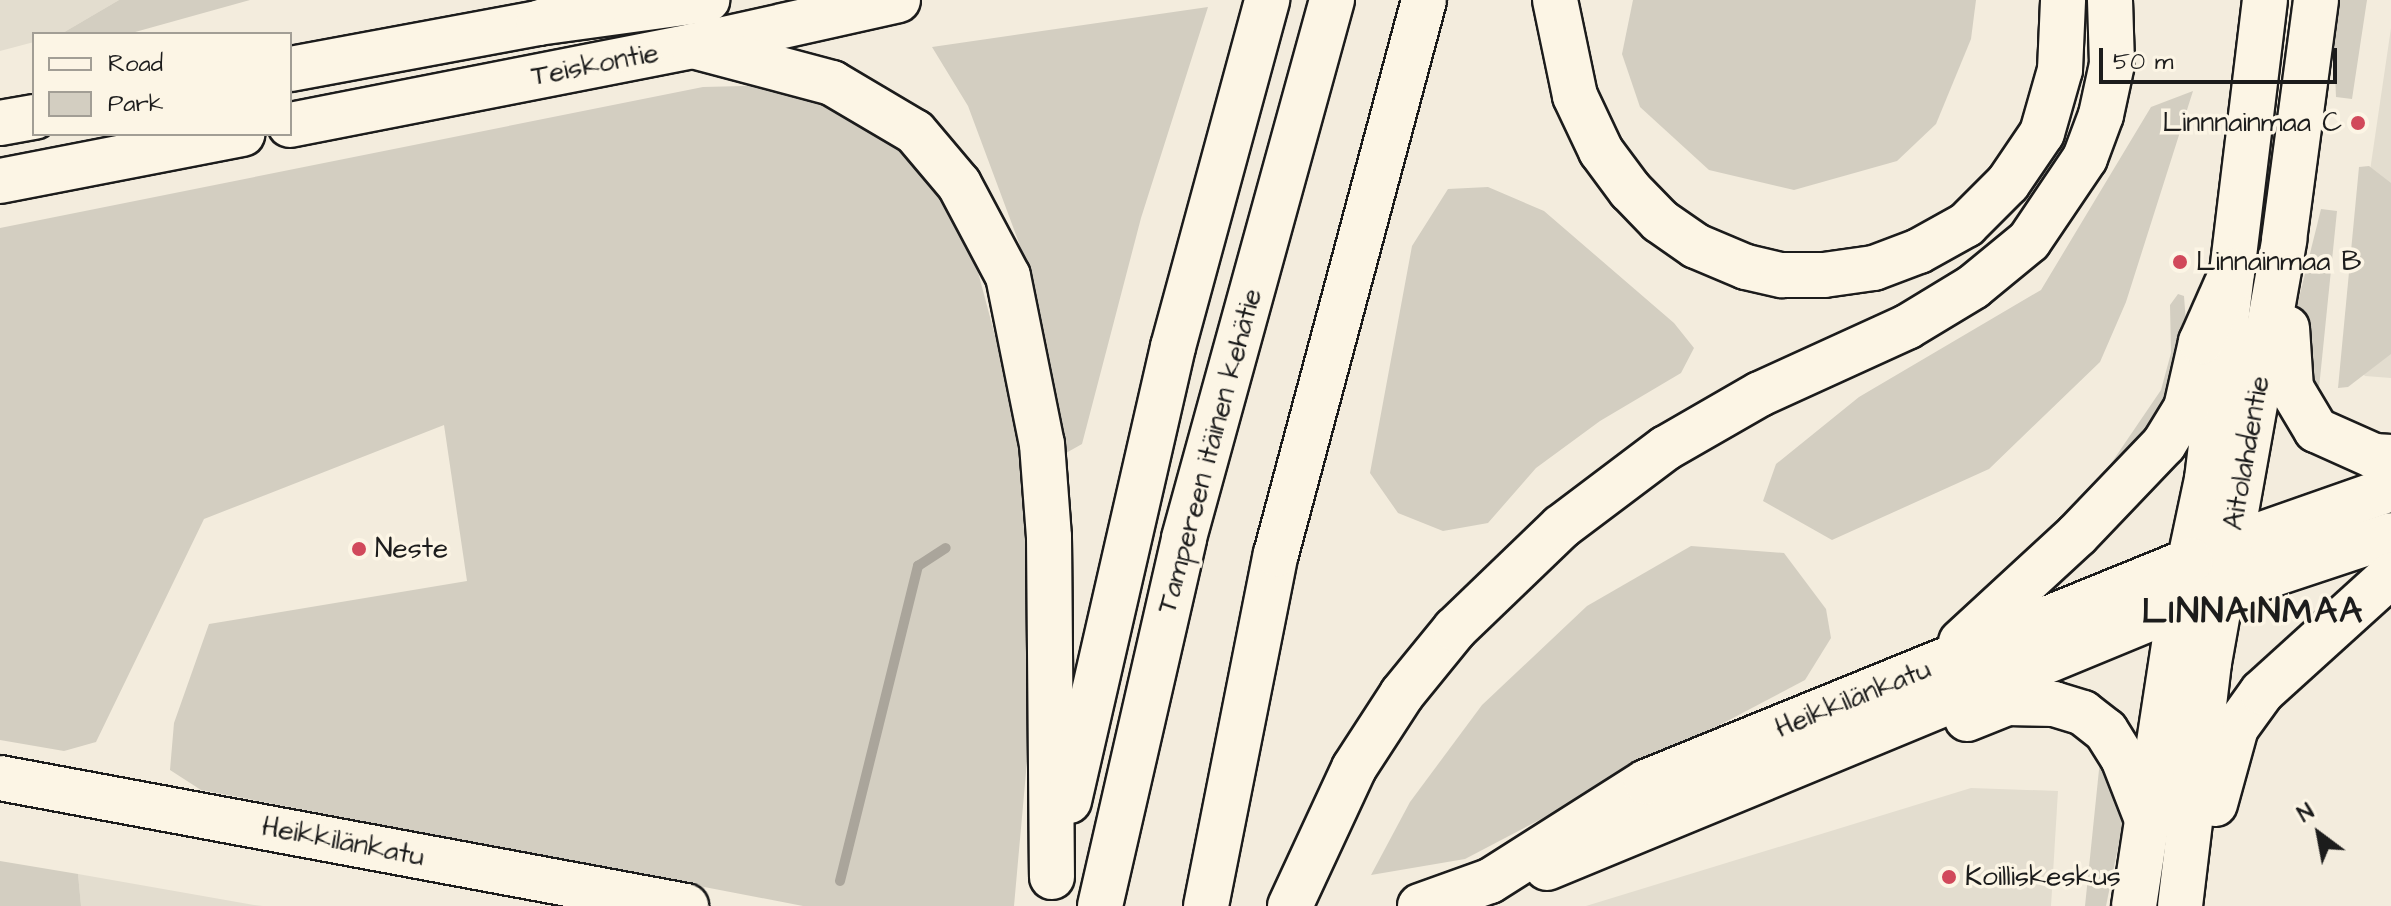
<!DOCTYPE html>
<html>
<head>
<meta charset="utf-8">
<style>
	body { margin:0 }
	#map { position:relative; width:2391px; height:906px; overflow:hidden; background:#f3ecdd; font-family:"Architects Daughter",sans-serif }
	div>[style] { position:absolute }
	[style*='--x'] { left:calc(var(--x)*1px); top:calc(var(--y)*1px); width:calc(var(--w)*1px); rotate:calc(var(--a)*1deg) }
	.built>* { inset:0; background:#e3ddcf }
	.green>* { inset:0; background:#d3cec1 }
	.stream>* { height:10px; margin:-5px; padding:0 5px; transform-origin:5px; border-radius:5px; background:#aaa59b }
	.roads { filter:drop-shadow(2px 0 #1c1c1c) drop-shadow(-2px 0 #1c1c1c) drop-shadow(0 2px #1c1c1c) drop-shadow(0 -2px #1c1c1c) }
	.secondary>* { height:44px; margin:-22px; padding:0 22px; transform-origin:22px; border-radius:22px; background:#fcf5e5 }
	.primary>* { height:44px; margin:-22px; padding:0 22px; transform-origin:22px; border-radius:22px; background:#fcf5e5 }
	.trunk>* { height:44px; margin:-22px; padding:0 22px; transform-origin:22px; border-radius:22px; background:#fcf5e5 }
	.motorway>* { height:44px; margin:-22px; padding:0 22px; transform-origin:22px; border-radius:22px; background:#fcf5e5 }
	.dots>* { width:22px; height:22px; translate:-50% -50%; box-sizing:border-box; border:4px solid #fcf5e5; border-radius:50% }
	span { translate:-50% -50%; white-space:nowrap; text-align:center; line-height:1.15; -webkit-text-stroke:7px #fcf5e5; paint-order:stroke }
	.street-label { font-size:28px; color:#1c1c1c }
	.poi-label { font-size:28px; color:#1c1c1c }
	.right { translate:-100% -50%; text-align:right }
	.left { translate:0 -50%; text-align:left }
	.district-label { font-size:36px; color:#1c1c1c; font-weight:700; letter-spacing:2px }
	.legend { position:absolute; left:32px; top:32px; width:260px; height:104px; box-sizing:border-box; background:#fcf5e5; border:2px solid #a29e95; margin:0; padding:10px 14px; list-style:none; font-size:24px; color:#1c1c1c }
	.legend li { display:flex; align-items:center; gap:16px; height:40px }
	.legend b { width:40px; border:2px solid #a29e95 }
	.north { position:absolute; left:2279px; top:794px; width:80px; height:80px; -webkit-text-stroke:6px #fcf5e5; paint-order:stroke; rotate:328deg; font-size:22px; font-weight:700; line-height:32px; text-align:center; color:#1c1c1c }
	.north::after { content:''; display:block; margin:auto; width:28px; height:36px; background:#1c1c1c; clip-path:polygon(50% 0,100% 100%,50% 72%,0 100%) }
	.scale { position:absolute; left:2099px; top:48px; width:238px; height:36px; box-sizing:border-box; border:4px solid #1c1c1c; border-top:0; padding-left:10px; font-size:24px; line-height:28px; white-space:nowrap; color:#1c1c1c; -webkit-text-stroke:6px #fcf5e5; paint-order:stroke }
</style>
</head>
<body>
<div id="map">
	<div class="built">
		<div style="clip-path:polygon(0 0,119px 0,61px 34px,34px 34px,34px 42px,0 51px)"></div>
		<div style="clip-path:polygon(2391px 28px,2391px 378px,2365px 376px,2343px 354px)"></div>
		<div style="clip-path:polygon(1971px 788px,2058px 791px,2051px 906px,1586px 906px)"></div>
		<div style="clip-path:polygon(78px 874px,254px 905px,263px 906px,81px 906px)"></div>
	</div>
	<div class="green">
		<div style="clip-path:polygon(119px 0,250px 0,128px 34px,61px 34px)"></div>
		<div style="clip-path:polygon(1633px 0,1976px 0,1971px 39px,1936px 124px,1897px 161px,1794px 190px,1709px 170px,1640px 107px,1622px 54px)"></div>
		<div style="clip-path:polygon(2332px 0,2367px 0,2352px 99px,2336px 97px)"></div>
		<div style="clip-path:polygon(1208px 7px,1141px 218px,1082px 444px,1066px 453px,1019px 243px,968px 106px,932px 47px)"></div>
		<div style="clip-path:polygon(785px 85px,861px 115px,916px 154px,970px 242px,1026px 452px,1030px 728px,1014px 906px,803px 906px,201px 790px,170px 770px,174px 723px,209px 624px,467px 581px,444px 425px,204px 519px,96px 742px,64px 751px,0 740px,0 228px,703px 87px)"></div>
		<div style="clip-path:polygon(2193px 91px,2126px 302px,2100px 362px,1989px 469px,1832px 540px,1763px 501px,1776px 464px,1859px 397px,2041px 290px,2151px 107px)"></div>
		<div style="clip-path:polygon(2369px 166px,2391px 183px,2391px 354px,2348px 387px,2338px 388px,2359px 167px)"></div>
		<div style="clip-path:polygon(1488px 187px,1544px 211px,1674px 323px,1694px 348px,1681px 373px,1600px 421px,1536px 468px,1488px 523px,1443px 531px,1398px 513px,1370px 473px,1412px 246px,1448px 189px)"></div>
		<div style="clip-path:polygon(2321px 209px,2337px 211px,2318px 398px,2297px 342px,2296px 310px)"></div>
		<div style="clip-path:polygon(2178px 294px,2184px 296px,2187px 336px,2183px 382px,2114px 478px,2110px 465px,2161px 390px,2171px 353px,2170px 305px)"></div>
		<div style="clip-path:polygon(1691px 546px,1784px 553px,1826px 609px,1831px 638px,1805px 680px,1465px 859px,1371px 875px,1410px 802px,1482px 705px,1587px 606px)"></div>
		<div style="clip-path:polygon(2100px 760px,2121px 789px,2123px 823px,2106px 906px,2085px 906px)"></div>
		<div style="clip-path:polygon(0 861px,78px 874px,81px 906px,0 906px)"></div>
	</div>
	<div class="stream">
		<div style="--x:840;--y:881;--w:325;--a:-76.1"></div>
		<div style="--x:918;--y:566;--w:33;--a:-33"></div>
	</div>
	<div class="roads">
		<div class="secondary">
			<div style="--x:2287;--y:328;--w:60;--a:86.2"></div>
			<div style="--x:2291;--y:388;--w:49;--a:59.2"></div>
			<div style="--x:2316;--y:430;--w:64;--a:24.1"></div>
			<div style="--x:2374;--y:456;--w:17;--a:3"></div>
			<div style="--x:2208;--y:553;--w:194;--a:-19.3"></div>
			<div style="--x:2201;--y:598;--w:200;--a:-18.3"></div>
			<div style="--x:2215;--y:804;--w:79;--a:-74.6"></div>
			<div style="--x:2236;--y:728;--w:44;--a:-54.2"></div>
			<div style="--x:2262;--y:692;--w:174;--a:-42.2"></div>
			<div style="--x:2134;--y:906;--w:304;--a:-81.3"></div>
			<div style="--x:2180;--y:606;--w:130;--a:-78"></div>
			<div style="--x:2207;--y:479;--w:482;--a:-83.1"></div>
			<div style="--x:2180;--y:906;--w:245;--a:-83.2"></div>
			<div style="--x:2209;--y:663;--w:430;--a:-79.9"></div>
			<div style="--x:2284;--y:240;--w:242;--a:-82.4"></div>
		</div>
		<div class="primary">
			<div style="--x:1961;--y:642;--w:158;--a:-42.7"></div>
			<div style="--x:2077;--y:535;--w:126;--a:-46.3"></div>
			<div style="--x:2164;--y:444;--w:42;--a:-58.6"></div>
			<div style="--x:2186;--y:408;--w:68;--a:-77.2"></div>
			<div style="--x:2201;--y:342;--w:77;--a:-66.1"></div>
			<div style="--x:1967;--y:719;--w:43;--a:-21.8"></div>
			<div style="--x:2007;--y:703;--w:47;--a:1.2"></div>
			<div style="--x:2054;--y:704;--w:30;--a:17"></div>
			<div style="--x:2083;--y:713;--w:29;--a:38"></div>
			<div style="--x:2106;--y:731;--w:32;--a:58"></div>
			<div style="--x:2123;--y:758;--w:69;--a:68.7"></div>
			<div style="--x:0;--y:778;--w:698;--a:10.57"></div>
			<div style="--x:1547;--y:868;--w:685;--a:-22.48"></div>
			<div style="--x:1420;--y:906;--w:74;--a:-19.7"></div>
			<div style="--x:1490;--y:881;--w:185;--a:-32.4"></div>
			<div style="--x:1646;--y:782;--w:588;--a:-22.16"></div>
		</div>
		<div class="trunk">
			<div style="--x:290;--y:69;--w:252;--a:-10.5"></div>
			<div style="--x:538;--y:23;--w:171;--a:-7.8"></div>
			<div style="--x:0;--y:123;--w:35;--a:-10"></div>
			<div style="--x:290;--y:125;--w:411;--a:-11.1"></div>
			<div style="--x:693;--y:46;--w:210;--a:-12.6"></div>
			<div style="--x:0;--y:181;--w:247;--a:-11"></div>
		</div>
		<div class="motorway">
			<div style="--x:863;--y:0;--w:8;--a:45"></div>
			<div style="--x:1555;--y:0;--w:98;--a:78.2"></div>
			<div style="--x:1575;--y:96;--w:61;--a:64.7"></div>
			<div style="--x:1601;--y:151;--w:49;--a:53.4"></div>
			<div style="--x:1630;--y:190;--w:43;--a:45.9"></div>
			<div style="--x:1660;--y:221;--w:44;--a:34.8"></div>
			<div style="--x:1696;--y:246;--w:54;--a:22.8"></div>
			<div style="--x:1746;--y:267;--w:37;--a:13"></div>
			<div style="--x:1782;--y:275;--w:42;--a:0"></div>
			<div style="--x:1824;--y:275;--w:50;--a:-8"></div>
			<div style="--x:1874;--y:268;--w:48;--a:-20.7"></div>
			<div style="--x:1919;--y:251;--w:54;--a:-29"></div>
			<div style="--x:1966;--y:225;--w:59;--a:-45"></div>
			<div style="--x:2008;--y:183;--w:60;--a:-55.8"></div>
			<div style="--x:2042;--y:133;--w:66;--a:-74.1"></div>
			<div style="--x:2060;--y:70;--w:70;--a:-87.5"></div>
			<div style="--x:538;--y:23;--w:69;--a:-19.5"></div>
			<div style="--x:693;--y:46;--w:144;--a:14.9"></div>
			<div style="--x:832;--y:83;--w:96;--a:30.6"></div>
			<div style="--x:915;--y:132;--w:68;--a:49.8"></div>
			<div style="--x:959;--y:184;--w:104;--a:62"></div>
			<div style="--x:1008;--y:276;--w:171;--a:78.6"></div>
			<div style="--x:1042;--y:444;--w:93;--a:85.7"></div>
			<div style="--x:1049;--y:537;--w:340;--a:89.5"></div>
			<div style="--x:1069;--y:801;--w:466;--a:-77.1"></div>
			<div style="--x:1173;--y:347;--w:360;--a:-74.8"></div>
			<div style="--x:1100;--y:906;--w:377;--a:-77.1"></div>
			<div style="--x:1184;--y:538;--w:558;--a:-74.62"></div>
			<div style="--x:1206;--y:906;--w:359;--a:-78.8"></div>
			<div style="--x:1276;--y:554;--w:573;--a:-75.04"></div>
			<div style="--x:1290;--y:906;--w:152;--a:-65.1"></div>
			<div style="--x:1354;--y:768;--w:88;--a:-57"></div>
			<div style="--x:1402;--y:694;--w:84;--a:-50.8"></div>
			<div style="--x:1455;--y:629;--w:147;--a:-43.9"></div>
			<div style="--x:1561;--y:527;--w:131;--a:-37"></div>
			<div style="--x:1666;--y:448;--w:108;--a:-29.9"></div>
			<div style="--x:1760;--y:394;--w:162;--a:-24.5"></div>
			<div style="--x:1907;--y:327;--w:77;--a:-31.2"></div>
			<div style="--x:1973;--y:287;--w:72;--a:-39.4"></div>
			<div style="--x:2029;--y:241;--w:100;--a:-56"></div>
			<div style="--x:2085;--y:158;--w:46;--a:-69.6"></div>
			<div style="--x:2101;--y:115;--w:52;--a:-77.8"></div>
			<div style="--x:2112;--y:64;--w:64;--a:-91.8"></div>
		</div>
	</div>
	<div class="dots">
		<div style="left:2358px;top:123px;background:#d1495b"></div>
		<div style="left:2180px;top:262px;background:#d1495b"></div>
		<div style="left:359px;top:549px;background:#d1495b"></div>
		<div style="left:1949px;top:877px;background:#d1495b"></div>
	</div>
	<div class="street-label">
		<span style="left:595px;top:65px;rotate:-11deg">Teiskontie</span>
		<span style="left:1210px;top:451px;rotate:-75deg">Tampereen itäinen kehätie</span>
		<span style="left:2247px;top:453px;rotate:-80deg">Aitolahdentie</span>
		<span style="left:1853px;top:699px;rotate:-22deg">Heikkilänkatu</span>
		<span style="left:343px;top:842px;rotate:11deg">Heikkilänkatu</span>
	</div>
	<div class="poi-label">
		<span class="right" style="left:2342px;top:123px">Linnnainmaa C</span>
		<span class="left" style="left:2196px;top:262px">Linnainmaa B</span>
		<span class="left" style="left:375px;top:549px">Neste</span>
		<span class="left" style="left:1965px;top:877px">Koilliskeskus</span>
	</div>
	<div class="district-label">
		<span style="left:2253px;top:612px">LINNAINMAA</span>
	</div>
	<ul class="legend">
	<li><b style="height:10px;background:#fcf5e5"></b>Road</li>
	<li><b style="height:22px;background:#d3cec1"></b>Park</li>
	</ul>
	<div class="north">N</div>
	<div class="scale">50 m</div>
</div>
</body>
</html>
